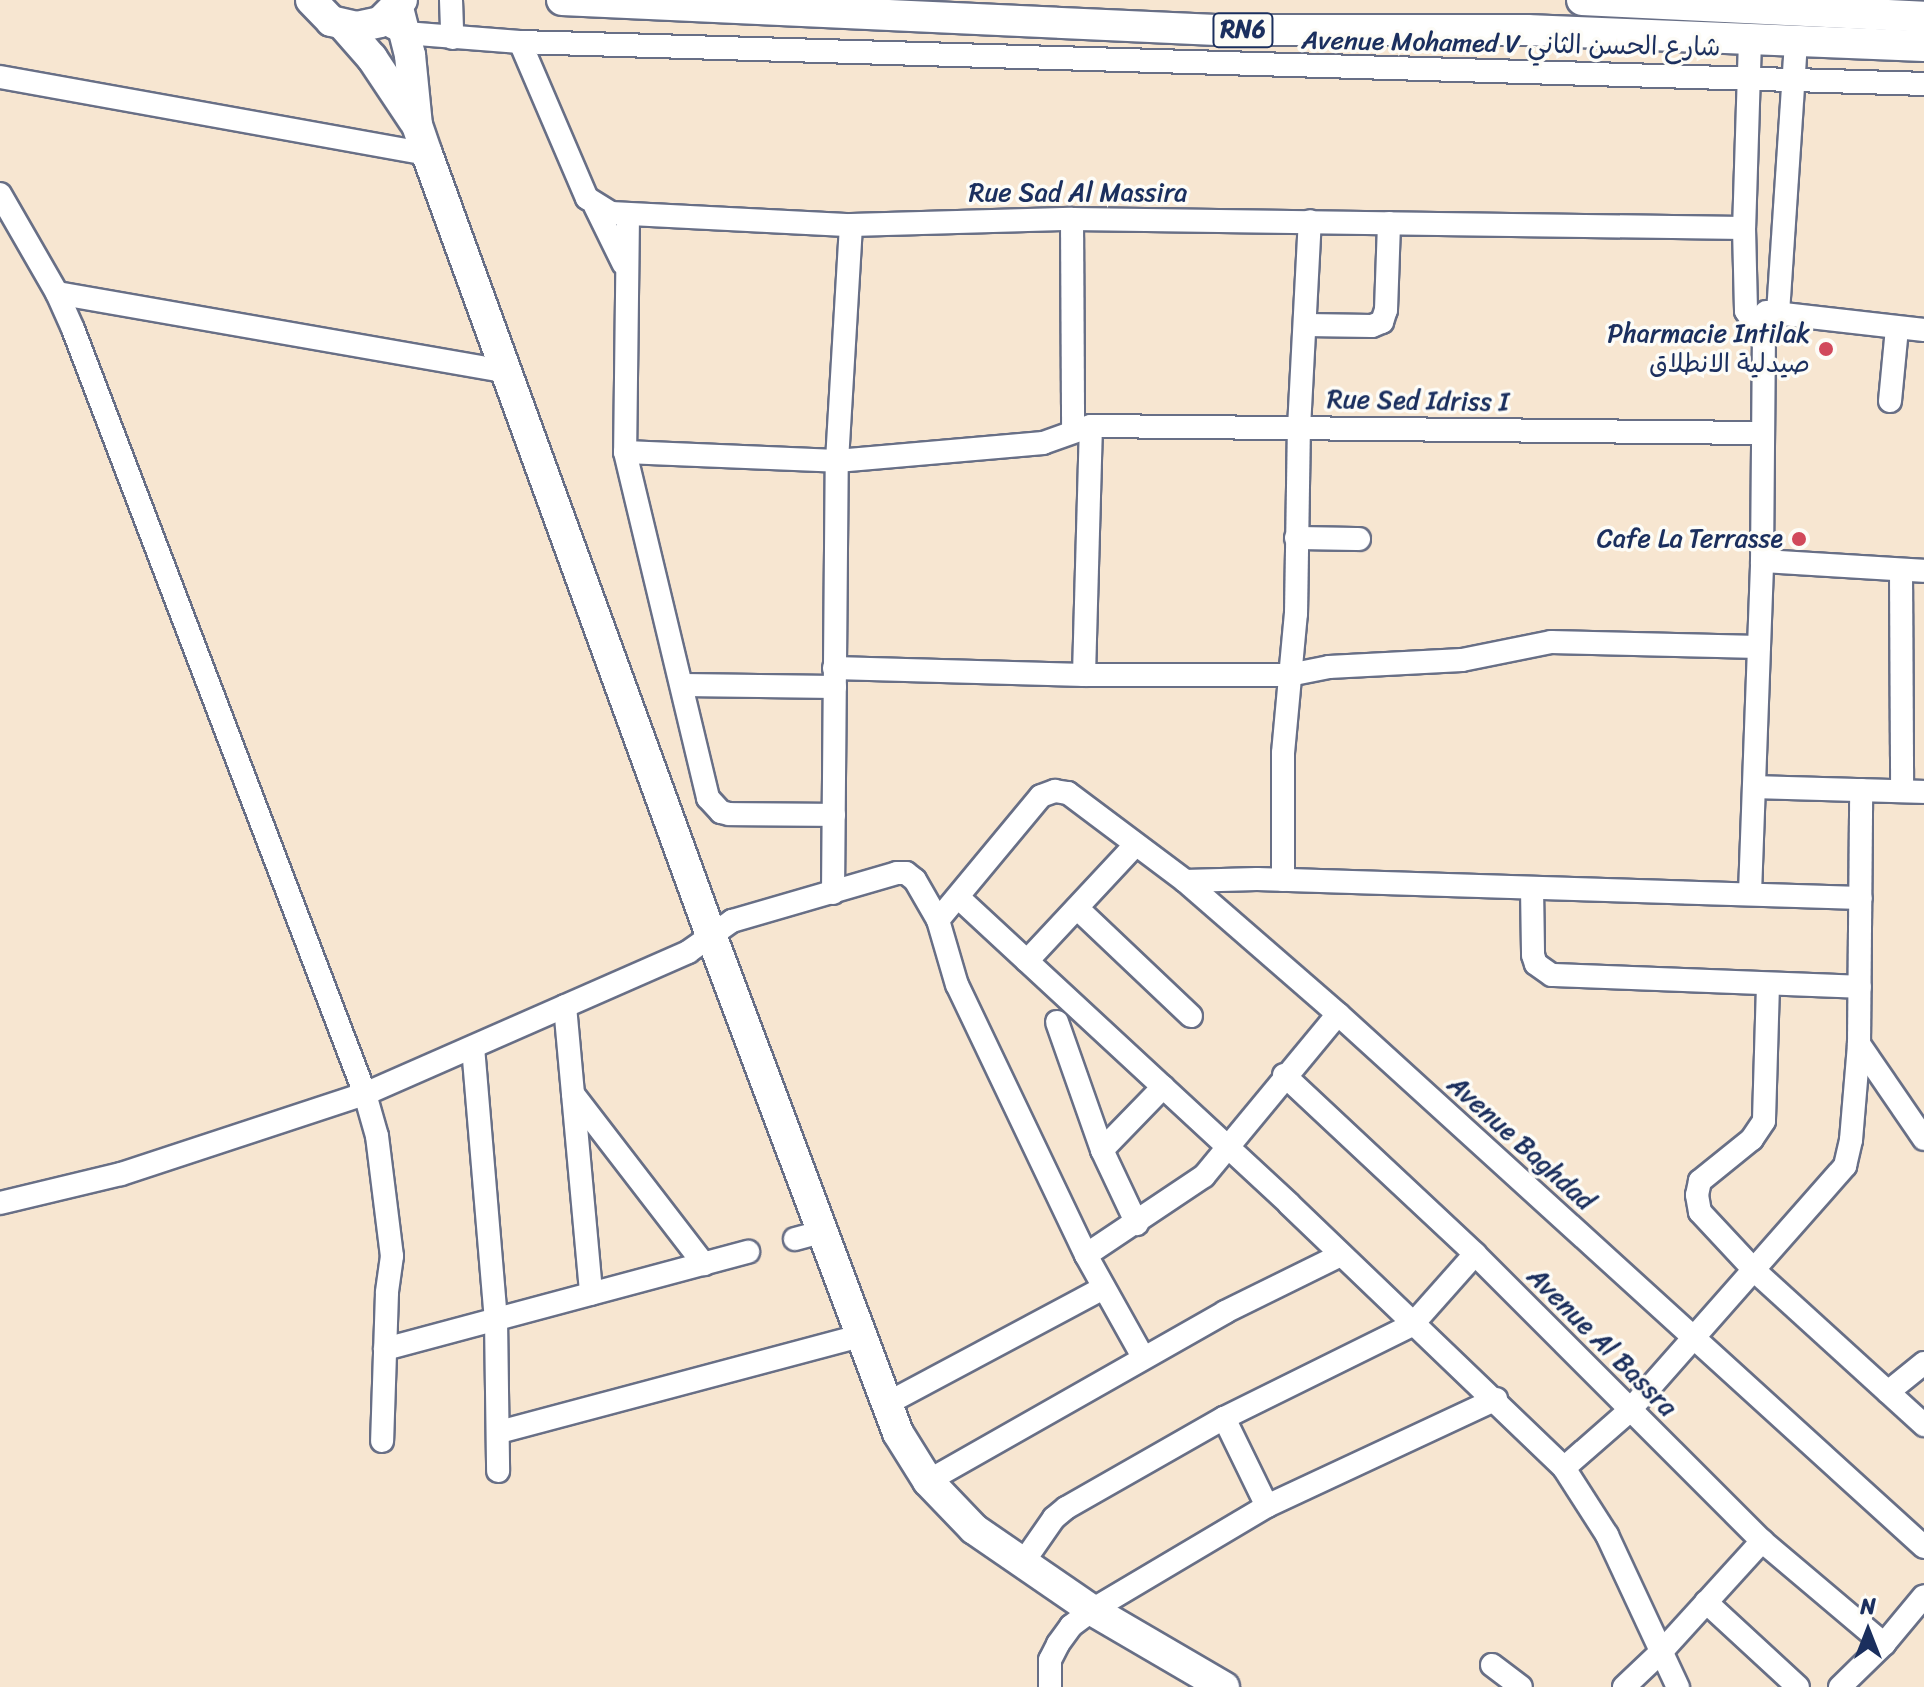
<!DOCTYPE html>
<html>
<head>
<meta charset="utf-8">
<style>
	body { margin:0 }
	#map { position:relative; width:1924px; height:1687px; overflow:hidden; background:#f7e6d1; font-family:Sriracha,"Playpen Sans Arabic",sans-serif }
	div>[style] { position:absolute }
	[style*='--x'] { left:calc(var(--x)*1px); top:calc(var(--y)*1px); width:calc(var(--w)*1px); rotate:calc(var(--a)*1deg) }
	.roads { filter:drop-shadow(2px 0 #686f86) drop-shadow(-2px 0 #686f86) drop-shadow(0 2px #686f86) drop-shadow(0 -2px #686f86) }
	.minor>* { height:22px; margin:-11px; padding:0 11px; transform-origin:11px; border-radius:11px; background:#fff }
	.major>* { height:30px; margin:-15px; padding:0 15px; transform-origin:15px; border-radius:15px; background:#fff }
	.dots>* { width:22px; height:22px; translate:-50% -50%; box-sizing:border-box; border:4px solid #fdfcf7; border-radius:50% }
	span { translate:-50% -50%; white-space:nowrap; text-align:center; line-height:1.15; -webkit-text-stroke:7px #fdfcf7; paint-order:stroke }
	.shield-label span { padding:2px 6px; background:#fdfcf7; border:2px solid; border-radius:6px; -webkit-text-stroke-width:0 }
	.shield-label { font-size:24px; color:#1b2f5e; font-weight:700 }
	.street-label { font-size:26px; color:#1b2f5e }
	.poi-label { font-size:26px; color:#1b2f5e }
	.right { translate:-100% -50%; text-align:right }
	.north { position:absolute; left:1828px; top:1591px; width:80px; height:80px; -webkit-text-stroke:6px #fdfcf7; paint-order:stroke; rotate:0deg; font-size:22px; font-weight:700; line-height:32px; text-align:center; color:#1b2f5e }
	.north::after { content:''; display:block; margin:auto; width:28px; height:36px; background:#1b2f5e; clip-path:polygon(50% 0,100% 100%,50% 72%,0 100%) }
</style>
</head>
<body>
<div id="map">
	<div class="roads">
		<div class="minor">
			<div style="--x:451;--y:0;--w:38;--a:88"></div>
			<div style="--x:392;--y:27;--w:14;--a:25"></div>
			<div style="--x:405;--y:33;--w:115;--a:4.5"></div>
			<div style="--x:520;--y:42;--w:1405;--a:1.71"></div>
			<div style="--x:1750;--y:40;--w:188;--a:91.8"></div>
			<div style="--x:1744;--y:228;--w:83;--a:88.6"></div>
			<div style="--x:1746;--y:311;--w:33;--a:57"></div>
			<div style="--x:520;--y:42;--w:170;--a:66.8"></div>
			<div style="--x:587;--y:198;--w:28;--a:32"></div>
			<div style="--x:611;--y:213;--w:240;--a:2.9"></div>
			<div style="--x:851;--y:225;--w:221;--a:-1.6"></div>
			<div style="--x:1072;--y:219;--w:672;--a:0.77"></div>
			<div style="--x:0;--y:77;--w:434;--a:10.2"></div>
			<div style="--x:0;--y:194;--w:114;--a:60.1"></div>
			<div style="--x:57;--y:293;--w:39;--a:66"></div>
			<div style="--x:73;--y:329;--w:819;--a:69.11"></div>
			<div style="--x:365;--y:1094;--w:44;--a:74.1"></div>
			<div style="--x:377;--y:1136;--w:121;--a:82.9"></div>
			<div style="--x:392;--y:1256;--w:37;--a:98"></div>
			<div style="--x:387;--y:1293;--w:148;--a:91.9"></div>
			<div style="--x:595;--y:206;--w:64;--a:63.8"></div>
			<div style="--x:628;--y:215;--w:237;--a:90.7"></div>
			<div style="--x:625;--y:452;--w:356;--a:76.5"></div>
			<div style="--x:708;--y:798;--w:19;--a:47"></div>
			<div style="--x:721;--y:812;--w:8;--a:14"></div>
			<div style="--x:729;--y:814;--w:105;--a:0.5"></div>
			<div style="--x:1072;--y:219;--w:211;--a:89.7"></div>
			<div style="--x:57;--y:293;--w:456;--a:9.9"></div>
			<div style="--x:1766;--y:312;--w:159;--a:6.5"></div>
			<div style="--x:1306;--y:325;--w:66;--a:0.9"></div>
			<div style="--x:1372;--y:326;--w:11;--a:-22"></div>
			<div style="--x:1382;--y:322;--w:13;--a:-72"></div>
			<div style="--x:1386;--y:310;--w:87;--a:-88"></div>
			<div style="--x:1890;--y:401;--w:73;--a:-84.5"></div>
			<div style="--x:625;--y:452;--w:212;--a:2.4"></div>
			<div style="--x:837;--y:461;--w:207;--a:-5"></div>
			<div style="--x:1043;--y:443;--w:51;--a:-19.5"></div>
			<div style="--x:1091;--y:426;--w:672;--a:0.6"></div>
			<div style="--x:1296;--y:538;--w:63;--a:0.9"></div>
			<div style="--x:1762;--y:561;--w:162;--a:3.5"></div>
			<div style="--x:1901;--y:571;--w:220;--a:89.7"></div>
			<div style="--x:834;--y:668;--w:250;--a:1.6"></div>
			<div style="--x:1084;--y:675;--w:205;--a:0"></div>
			<div style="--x:1289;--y:675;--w:41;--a:-11.3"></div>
			<div style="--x:1329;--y:667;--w:133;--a:-3"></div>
			<div style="--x:1462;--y:660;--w:91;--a:-11.4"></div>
			<div style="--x:1551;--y:642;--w:208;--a:1.4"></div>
			<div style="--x:1084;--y:675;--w:249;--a:-88.4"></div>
			<div style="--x:683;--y:685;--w:152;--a:0.8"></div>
			<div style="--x:1755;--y:787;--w:169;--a:1.7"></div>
			<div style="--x:1283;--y:880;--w:127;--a:-90"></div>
			<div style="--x:1283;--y:753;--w:140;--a:-84.7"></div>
			<div style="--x:1296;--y:614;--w:186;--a:-89.1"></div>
			<div style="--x:1299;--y:428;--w:207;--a:-87"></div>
			<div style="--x:1185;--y:881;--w:72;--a:-1.6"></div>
			<div style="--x:1257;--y:879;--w:604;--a:1.8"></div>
			<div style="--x:1532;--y:888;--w:67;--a:89.1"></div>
			<div style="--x:1533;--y:955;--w:9;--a:72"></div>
			<div style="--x:1536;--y:964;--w:19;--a:35"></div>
			<div style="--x:1552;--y:975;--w:308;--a:2.2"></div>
			<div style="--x:833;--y:893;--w:432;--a:-89.5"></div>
			<div style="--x:837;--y:461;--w:236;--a:-86.6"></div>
			<div style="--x:1750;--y:893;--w:332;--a:-87.9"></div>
			<div style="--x:1762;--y:561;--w:222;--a:-89.5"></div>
			<div style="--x:1764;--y:339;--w:30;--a:-62"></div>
			<div style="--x:1778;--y:313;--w:272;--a:-86.2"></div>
			<div style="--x:959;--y:898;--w:450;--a:42.8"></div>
			<div style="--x:1289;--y:1204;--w:381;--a:43.8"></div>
			<div style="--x:1564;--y:1468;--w:80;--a:57.3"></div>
			<div style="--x:1607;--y:1535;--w:168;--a:65"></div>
			<div style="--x:1077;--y:908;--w:157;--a:43.5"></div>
			<div style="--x:1027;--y:961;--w:158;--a:-47"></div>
			<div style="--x:1768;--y:985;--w:136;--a:91.7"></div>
			<div style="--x:1764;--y:1121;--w:22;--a:124"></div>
			<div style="--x:1752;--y:1139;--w:67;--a:141.1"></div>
			<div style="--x:1700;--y:1181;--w:14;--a:102"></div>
			<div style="--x:1697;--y:1195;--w:17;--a:80"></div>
			<div style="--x:1700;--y:1212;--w:81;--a:47"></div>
			<div style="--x:1755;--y:1271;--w:229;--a:42.3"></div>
			<div style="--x:565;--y:1006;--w:289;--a:84.8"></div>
			<div style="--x:1057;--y:1022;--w:136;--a:70.6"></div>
			<div style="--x:1102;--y:1150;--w:82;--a:64.7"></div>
			<div style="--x:1859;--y:1044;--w:115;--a:55.6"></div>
			<div style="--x:473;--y:1047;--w:273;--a:85.2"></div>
			<div style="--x:496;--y:1319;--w:152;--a:89.2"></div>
			<div style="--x:1284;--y:1075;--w:262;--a:43.1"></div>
			<div style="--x:1475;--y:1254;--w:406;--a:45"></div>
			<div style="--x:1762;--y:1541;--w:160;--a:40.2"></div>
			<div style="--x:573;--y:1094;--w:215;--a:52.4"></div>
			<div style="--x:1102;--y:1150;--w:88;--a:-45.9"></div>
			<div style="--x:0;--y:1203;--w:124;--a:-13.5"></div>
			<div style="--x:121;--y:1174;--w:257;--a:-18.2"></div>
			<div style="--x:365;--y:1094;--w:353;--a:-23.7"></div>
			<div style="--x:688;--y:952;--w:54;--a:-35.2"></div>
			<div style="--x:732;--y:921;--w:172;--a:-16.2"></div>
			<div style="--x:897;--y:873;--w:9;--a:0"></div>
			<div style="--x:906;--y:873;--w:11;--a:38"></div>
			<div style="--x:915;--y:880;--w:46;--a:60.1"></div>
			<div style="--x:795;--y:1239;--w:28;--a:-15"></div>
			<div style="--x:1086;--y:1255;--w:299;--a:-115.5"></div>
			<div style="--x:957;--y:985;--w:68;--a:-106.3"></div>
			<div style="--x:938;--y:920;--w:161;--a:-50.3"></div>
			<div style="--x:1041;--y:796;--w:15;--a:-20"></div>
			<div style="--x:1055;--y:791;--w:13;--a:9"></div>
			<div style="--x:1068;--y:793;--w:146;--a:36.9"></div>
			<div style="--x:1185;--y:881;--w:203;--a:41"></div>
			<div style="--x:1338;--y:1014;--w:792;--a:42.29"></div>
			<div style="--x:385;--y:1349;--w:376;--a:-15"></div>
			<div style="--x:1143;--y:1357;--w:117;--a:-119.2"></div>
			<div style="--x:1086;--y:1255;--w:142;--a:-33.8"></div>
			<div style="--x:1204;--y:1176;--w:210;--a:-50.4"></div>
			<div style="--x:1888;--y:1392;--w:46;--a:-38.9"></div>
			<div style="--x:886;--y:1404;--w:246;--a:-28.1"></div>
			<div style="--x:1224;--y:1418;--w:98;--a:64"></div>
			<div style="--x:499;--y:1432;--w:374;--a:-14.9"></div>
			<div style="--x:1564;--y:1468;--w:86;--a:-41.2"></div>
			<div style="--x:1629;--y:1411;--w:327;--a:-48.6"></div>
			<div style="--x:1845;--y:1166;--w:27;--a:-77"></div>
			<div style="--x:1851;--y:1140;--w:96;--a:-85.2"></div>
			<div style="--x:1859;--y:1044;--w:254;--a:-89.5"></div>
			<div style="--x:928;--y:1481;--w:342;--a:-29.6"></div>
			<div style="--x:1225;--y:1312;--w:129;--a:-26.2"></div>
			<div style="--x:1022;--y:1564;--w:56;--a:-55.2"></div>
			<div style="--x:1054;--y:1518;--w:16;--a:-40"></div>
			<div style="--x:1066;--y:1508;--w:182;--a:-29.7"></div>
			<div style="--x:1224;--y:1418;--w:210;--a:-26.3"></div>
			<div style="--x:1412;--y:1325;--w:95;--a:-48.4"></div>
			<div style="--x:1706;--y:1602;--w:125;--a:42.7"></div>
			<div style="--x:1492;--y:1665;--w:36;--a:37"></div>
			<div style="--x:1050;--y:1687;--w:27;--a:-90"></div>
			<div style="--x:1050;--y:1660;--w:18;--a:-63"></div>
			<div style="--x:1058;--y:1644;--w:22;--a:-54"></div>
			<div style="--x:1071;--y:1626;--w:26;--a:-37"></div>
			<div style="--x:1092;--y:1610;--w:204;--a:-30.7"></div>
			<div style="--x:1267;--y:1506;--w:253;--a:-25"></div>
			<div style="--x:1624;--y:1687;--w:52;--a:-43.5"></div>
			<div style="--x:1662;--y:1651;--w:149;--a:-47.7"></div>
			<div style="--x:1840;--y:1687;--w:62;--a:-44.3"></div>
			<div style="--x:1884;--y:1644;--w:62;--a:-50.2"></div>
		</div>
		<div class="major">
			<div style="--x:311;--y:0;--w:29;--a:46"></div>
			<div style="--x:331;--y:21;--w:27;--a:13"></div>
			<div style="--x:357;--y:27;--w:24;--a:-12"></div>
			<div style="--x:380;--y:22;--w:31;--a:-45"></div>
			<div style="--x:562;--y:0;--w:655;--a:2.63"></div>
			<div style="--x:1216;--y:30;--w:311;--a:0"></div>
			<div style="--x:1527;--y:30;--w:397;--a:2.3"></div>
			<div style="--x:1582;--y:0;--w:342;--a:2.8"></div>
			<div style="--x:398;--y:8;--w:49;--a:75.7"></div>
			<div style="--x:410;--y:55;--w:70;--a:84.3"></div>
			<div style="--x:417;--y:125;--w:31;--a:71"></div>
			<div style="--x:427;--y:154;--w:831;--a:70.02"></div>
			<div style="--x:711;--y:935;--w:532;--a:69.42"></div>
			<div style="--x:898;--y:1433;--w:57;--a:58"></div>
			<div style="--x:928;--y:1481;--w:66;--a:46.2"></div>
			<div style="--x:974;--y:1529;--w:143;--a:34.5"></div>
			<div style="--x:1092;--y:1610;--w:153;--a:30.3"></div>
			<div style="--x:344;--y:26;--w:43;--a:48.8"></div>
			<div style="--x:372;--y:58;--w:76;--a:56.3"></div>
		</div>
	</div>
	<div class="dots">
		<div style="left:1826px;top:349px;background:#d1495b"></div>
		<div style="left:1799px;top:539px;background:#d1495b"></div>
	</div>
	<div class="shield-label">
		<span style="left:1243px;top:30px">RN6</span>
	</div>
	<div class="street-label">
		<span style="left:1511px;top:44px;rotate:1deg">Avenue Mohamed V شارع الحسن الثاني</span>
		<span style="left:1078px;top:193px">Rue Sad Al Massira</span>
		<span style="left:1418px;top:401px;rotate:1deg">Rue Sed Idriss I</span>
		<span style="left:1521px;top:1143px;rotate:42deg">Avenue Baghdad</span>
		<span style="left:1602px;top:1342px;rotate:45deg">Avenue Al Bassra</span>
	</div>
	<div class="poi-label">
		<span class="right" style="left:1810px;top:349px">Pharmacie Intilak<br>صيدلية الانطلاق</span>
		<span class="right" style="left:1783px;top:539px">Cafe La Terrasse</span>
	</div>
	<div class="north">N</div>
</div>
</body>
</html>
